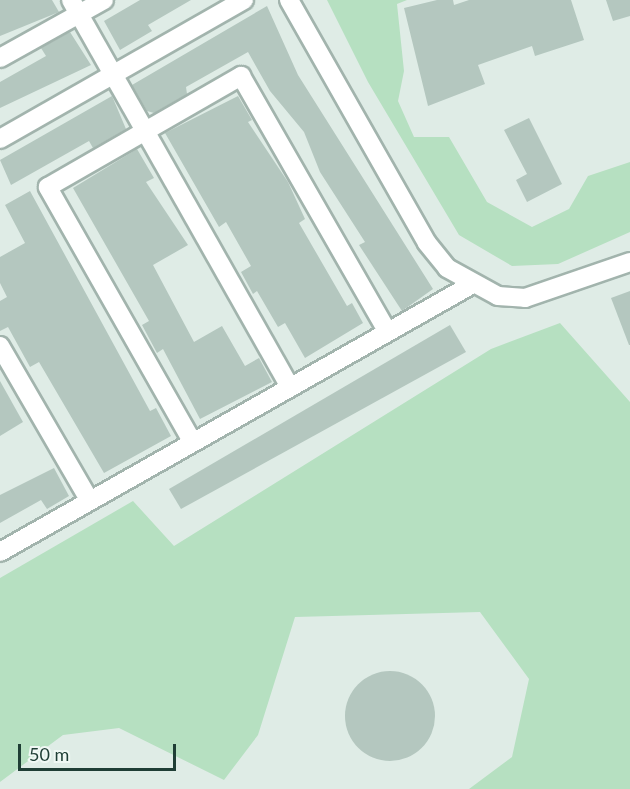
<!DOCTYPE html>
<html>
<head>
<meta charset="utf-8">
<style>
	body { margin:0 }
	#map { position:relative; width:630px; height:789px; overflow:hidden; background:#dfece6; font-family:Lato,sans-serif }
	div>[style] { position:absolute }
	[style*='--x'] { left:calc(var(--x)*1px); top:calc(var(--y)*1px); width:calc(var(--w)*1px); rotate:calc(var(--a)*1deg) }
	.green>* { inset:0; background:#b6e0c1 }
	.building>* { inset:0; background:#b4c7bf }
	.round { border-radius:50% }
	.roads { filter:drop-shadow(2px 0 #a2b4ad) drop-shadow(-2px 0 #a2b4ad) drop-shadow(0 2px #a2b4ad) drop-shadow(0 -2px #a2b4ad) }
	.minor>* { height:18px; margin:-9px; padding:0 9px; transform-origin:9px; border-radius:9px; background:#fff }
	.tertiary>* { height:18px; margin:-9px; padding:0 9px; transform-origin:9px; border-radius:9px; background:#fff }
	span { translate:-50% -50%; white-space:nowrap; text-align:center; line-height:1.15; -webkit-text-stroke:5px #f0f8f4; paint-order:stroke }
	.scale { position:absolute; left:18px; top:744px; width:158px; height:27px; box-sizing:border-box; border:3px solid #1f3e35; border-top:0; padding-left:8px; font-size:18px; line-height:21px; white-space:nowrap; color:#1f3e35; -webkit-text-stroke:4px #f0f8f4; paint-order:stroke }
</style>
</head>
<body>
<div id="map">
	<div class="green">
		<div style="clip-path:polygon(327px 0,407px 0,397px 4px,404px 71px,398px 101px,414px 137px,449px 137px,487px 202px,532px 227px,569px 209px,588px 176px,630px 162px,630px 232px,558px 264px,512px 266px,459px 235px,368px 82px)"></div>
		<div style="clip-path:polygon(560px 323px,630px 402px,630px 789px,469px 789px,512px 757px,529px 679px,480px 612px,295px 617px,258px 735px,224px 780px,119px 728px,63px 735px,0 782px,0 578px,133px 501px,174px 546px,491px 349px)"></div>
	</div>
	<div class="building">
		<div style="clip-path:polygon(0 0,52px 0,59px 12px,0 36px)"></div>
		<div style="clip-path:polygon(140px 0,191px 0,148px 25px,152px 31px,120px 50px,104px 21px)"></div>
		<div style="clip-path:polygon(437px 0,453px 0,454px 5px,469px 0,571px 0,584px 40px,535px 56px,532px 46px,478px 65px,485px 84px,428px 106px,404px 8px)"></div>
		<div style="clip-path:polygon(606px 0,630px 0,630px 16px,613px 21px)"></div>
		<div style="clip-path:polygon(267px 6px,298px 75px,433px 289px,402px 311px,359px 245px,365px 242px,320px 172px,304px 132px,270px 91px,248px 52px,186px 87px,187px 94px,154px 113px,147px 111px,132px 85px)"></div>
		<div style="clip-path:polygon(70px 32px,91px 65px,0 108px,0 82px,46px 56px,41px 48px)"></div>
		<div style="clip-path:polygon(112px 96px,126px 129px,93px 148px,89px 141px,11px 185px,0 160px)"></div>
		<div style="clip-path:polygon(238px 96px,252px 120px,248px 122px,288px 182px,305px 219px,299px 223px,347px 306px,352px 303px,363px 323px,305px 358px,285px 323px,278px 327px,257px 291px,253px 294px,241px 272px,251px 266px,226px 222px,219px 227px,165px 133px)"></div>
		<div style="clip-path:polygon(529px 118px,562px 184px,527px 202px,516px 180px,527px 174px,504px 130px)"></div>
		<div style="clip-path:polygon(137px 149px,154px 178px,146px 182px,188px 245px,153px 265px,194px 342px,222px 326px,245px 366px,259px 358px,272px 382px,200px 419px,163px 349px,157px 353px,142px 325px,149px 321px,73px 188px)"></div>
		<div style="clip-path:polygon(30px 191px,150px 411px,156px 408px,171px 436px,104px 473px,39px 362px,30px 367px,8px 327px,0 331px,0 301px,7px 297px,0 283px,0 257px,25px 243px,5px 205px)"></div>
		<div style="clip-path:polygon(630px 291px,630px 345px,629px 345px,611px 298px)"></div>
		<div style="clip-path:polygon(450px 325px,466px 352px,181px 509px,169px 489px)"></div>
		<div style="clip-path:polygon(0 381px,23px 422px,0 436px)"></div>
		<div style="clip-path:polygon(54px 468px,69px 496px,47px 509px,41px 500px,0 523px,0 495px)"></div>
		<div class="round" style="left:345px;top:671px;width:90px;height:90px"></div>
	</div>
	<div class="roads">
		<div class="minor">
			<div style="--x:71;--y:0;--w:445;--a:60.5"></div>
			<div style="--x:0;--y:58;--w:119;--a:-29.1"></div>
			<div style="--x:0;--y:346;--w:179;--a:59.9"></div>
			<div style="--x:192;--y:441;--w:292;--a:-119.6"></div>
			<div style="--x:48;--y:187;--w:223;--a:-29.9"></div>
			<div style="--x:241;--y:76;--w:294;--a:60.2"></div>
			<div style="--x:0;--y:552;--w:541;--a:-29.55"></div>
		</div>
		<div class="tertiary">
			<div style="--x:289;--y:0;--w:279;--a:60.4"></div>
			<div style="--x:427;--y:243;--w:32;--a:51"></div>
			<div style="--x:447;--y:268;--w:58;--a:28.8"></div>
			<div style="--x:498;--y:296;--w:27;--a:4"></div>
			<div style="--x:525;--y:298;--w:111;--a:-18.9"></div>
			<div style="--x:0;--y:139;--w:281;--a:-29.7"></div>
		</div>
	</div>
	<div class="scale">50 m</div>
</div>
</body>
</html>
